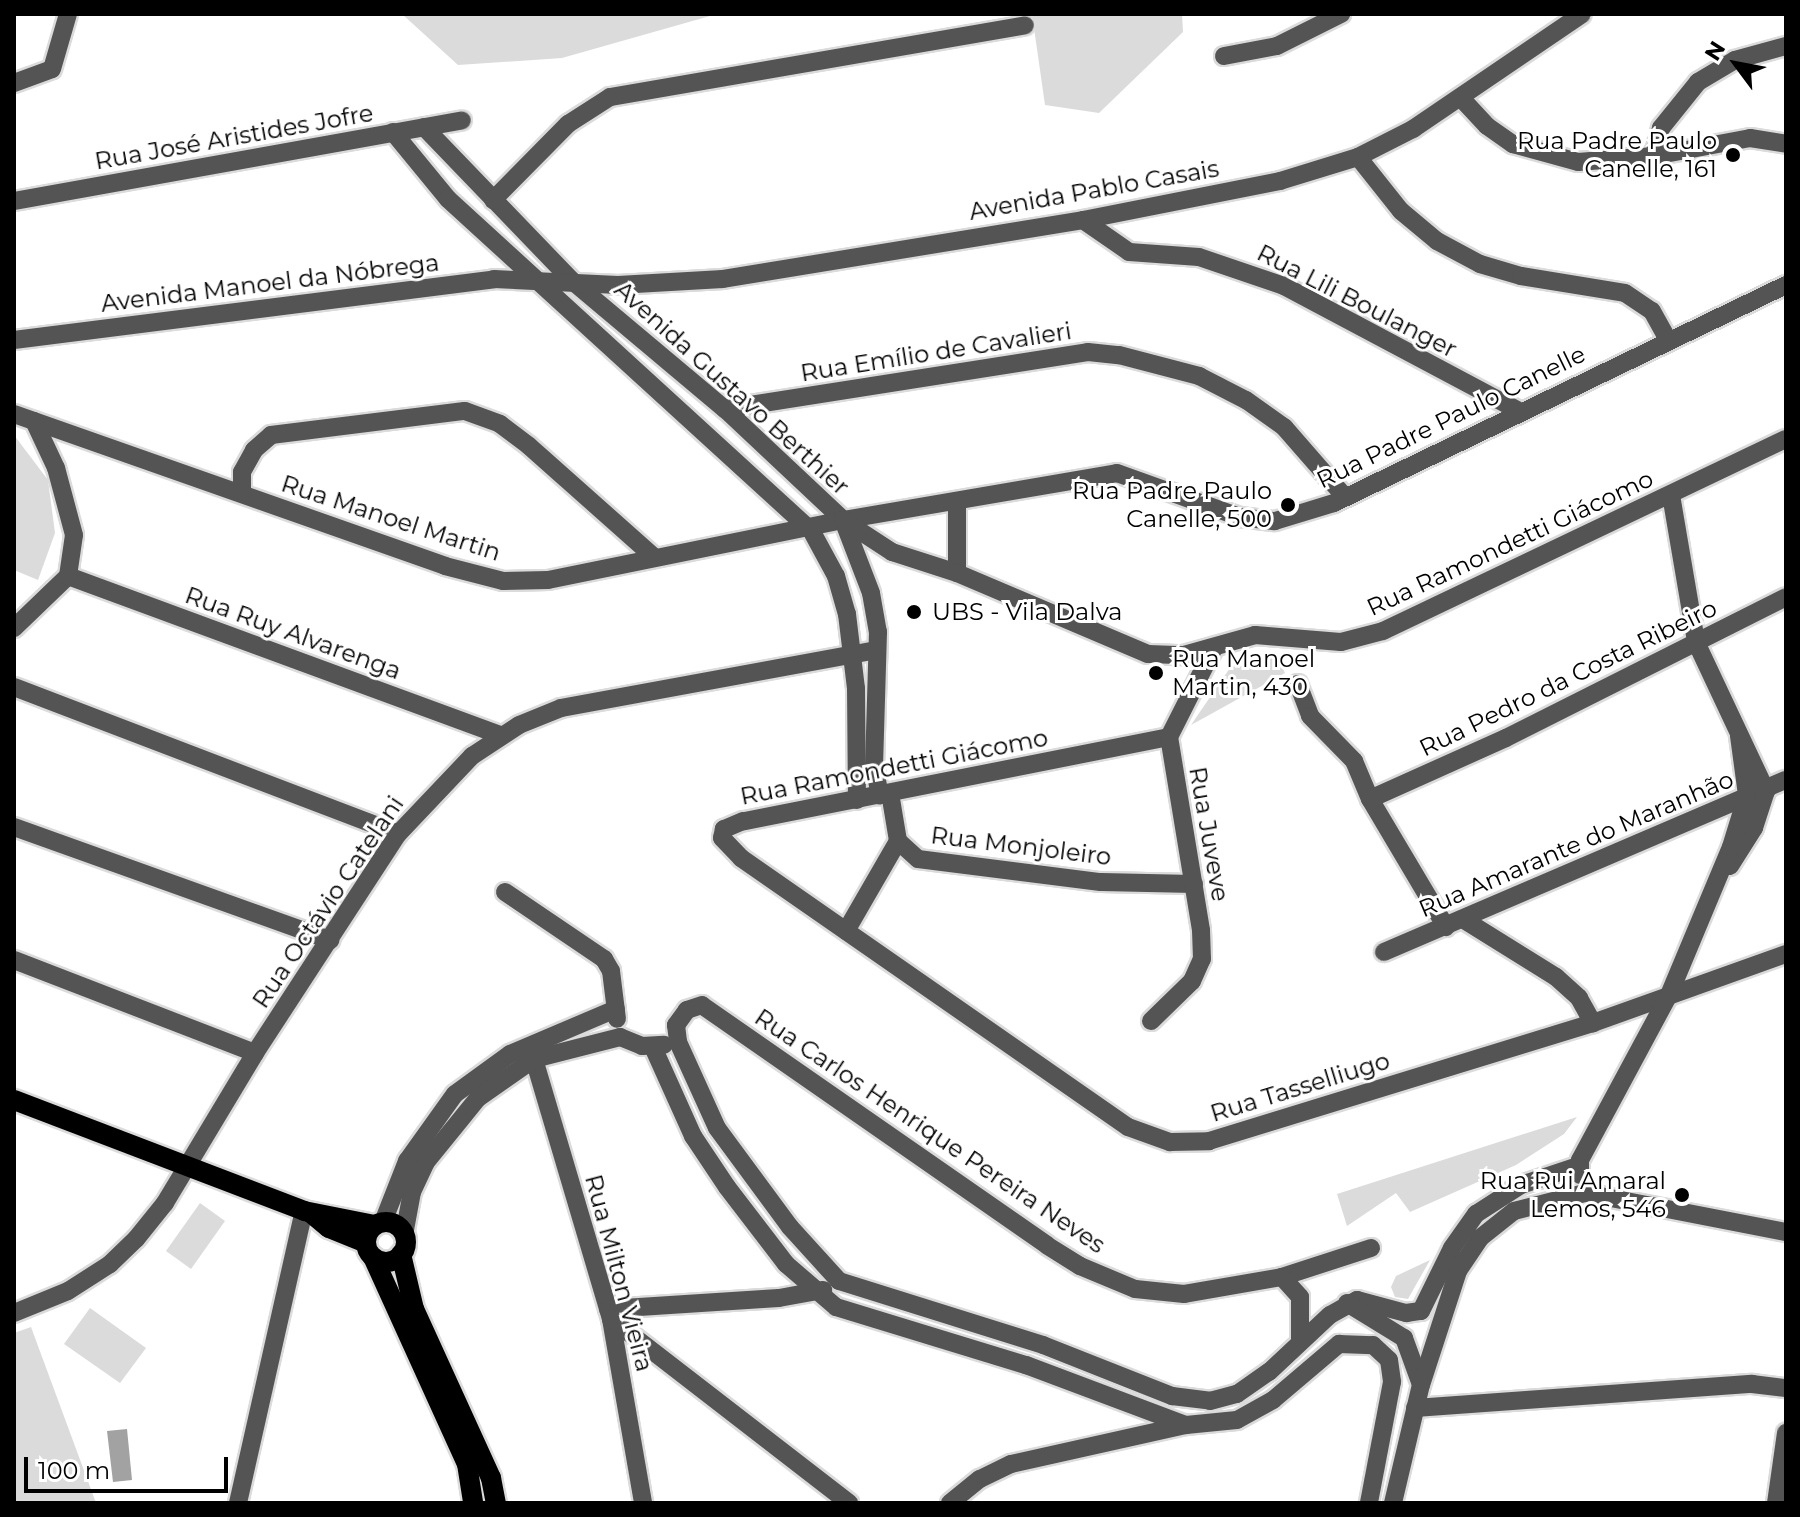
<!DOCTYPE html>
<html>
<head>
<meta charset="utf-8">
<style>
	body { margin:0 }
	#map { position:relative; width:1800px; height:1517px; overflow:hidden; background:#fff; font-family:Montserrat,sans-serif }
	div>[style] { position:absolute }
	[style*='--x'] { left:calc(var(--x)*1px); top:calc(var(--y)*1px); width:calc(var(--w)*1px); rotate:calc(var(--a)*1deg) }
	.green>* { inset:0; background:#dbdbdb }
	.water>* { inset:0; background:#a2a2a2 }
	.roads { filter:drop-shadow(2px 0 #dbdbdb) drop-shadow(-2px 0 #dbdbdb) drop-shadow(0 2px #dbdbdb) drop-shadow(0 -2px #dbdbdb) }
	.minor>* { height:18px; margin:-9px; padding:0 9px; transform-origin:9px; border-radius:9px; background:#545454 }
	.major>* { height:20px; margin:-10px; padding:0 10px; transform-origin:10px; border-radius:10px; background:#000 }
	.major>.ring { margin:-10px; padding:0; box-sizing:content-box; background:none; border:20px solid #000; border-radius:50% }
	.dots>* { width:22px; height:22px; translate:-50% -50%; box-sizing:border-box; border:4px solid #fff; border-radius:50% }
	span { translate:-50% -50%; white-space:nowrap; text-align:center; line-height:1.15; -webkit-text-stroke:6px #fff; paint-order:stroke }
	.street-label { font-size:24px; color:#000 }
	.poi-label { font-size:24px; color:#000 }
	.right { translate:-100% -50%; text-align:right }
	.left { translate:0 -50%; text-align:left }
	.frame { position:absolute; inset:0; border:16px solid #000; pointer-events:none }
	.north { position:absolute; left:1696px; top:24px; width:80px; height:80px; -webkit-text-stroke:6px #fff; paint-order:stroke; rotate:302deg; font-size:22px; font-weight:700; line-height:32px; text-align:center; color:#000 }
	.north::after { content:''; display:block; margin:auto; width:28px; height:36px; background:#000; clip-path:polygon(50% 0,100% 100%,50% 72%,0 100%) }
	.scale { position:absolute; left:24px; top:1457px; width:204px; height:36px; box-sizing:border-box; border:4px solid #000; border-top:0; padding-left:10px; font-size:24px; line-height:28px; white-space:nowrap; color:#000; -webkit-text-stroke:6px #fff; paint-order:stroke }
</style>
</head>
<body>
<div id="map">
	<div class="green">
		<div style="clip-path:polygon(402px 14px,717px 14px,562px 58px,458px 65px)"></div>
		<div style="clip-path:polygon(1032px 14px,1182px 14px,1183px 32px,1099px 113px,1045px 105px)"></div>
		<div style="clip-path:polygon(14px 435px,48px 480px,55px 533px,38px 580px,14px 570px)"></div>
		<div style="clip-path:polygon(1254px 654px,1278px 657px,1285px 673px,1191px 725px,1232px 665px)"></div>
		<div style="clip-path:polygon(1577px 1117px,1564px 1134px,1516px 1165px,1410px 1212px,1396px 1193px,1347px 1226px,1337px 1194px)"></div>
		<div style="clip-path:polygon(200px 1203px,225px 1221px,191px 1269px,166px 1251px)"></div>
		<div style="clip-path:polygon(1430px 1260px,1408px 1299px,1395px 1297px,1391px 1287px,1396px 1276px)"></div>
		<div style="clip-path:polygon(90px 1308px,146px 1348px,120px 1383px,64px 1344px)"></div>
		<div style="clip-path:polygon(31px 1327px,96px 1503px,14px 1503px,14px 1333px)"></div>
	</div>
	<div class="water">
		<div style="clip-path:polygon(127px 1429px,132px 1480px,113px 1482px,107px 1431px)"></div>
	</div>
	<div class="roads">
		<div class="minor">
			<div style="--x:1224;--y:56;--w:54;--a:-10.7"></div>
			<div style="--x:1277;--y:46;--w:72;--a:-26.6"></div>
			<div style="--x:14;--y:83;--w:40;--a:-20.2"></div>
			<div style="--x:52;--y:69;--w:57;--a:-73.8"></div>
			<div style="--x:1461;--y:98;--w:38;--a:47"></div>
			<div style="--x:1487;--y:126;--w:32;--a:35"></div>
			<div style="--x:1513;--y:144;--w:67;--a:15.5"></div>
			<div style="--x:1578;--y:162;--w:76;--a:-4.5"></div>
			<div style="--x:1654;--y:156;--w:98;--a:-10.6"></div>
			<div style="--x:1750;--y:138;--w:36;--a:9"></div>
			<div style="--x:424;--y:127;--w:212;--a:46.1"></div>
			<div style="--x:571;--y:280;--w:201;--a:40"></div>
			<div style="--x:725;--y:409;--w:162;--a:43.2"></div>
			<div style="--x:843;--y:520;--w:78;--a:69"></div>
			<div style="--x:871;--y:593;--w:40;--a:80"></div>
			<div style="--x:878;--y:632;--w:133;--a:91.7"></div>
			<div style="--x:874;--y:765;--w:31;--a:79"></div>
			<div style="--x:393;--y:132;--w:87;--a:50.6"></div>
			<div style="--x:448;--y:199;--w:491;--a:42.4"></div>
			<div style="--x:811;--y:530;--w:52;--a:61.5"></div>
			<div style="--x:836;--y:576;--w:40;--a:74"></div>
			<div style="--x:847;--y:614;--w:75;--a:83.1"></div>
			<div style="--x:856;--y:688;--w:112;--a:89.5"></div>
			<div style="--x:1654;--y:156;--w:29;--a:-76"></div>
			<div style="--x:1661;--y:128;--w:59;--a:-51.2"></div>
			<div style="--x:1698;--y:82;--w:43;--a:-30.7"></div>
			<div style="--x:1735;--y:60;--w:53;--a:-15.4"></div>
			<div style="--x:1358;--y:157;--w:69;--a:51.5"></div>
			<div style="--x:1401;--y:211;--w:47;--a:39.8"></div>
			<div style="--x:1437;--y:241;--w:49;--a:28.1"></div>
			<div style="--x:1480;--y:264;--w:43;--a:16.3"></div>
			<div style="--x:1521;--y:276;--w:105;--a:9.3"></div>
			<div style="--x:1625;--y:293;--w:32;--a:34"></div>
			<div style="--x:1652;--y:311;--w:33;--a:61"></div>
			<div style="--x:493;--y:200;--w:107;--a:-45.4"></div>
			<div style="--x:568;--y:124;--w:50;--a:-32.7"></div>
			<div style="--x:610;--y:97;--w:421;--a:-9.8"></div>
			<div style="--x:14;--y:201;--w:455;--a:-10.2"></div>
			<div style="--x:1083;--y:220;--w:56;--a:34.8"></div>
			<div style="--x:1129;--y:252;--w:70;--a:4.1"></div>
			<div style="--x:1199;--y:257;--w:90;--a:18.8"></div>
			<div style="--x:1284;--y:286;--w:264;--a:28"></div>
			<div style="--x:14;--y:340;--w:484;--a:-7.2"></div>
			<div style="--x:494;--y:279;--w:124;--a:2.8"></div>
			<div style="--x:618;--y:285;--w:105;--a:-3.3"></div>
			<div style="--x:723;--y:279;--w:365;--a:-9.3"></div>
			<div style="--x:1083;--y:220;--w:201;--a:-11.2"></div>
			<div style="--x:1280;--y:181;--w:82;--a:-17.1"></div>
			<div style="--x:1358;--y:157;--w:62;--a:-27"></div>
			<div style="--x:1413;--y:129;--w:204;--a:-34.2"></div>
			<div style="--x:725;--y:409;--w:367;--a:-8.9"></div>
			<div style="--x:1088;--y:352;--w:31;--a:6"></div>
			<div style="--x:1119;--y:355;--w:83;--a:14.7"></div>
			<div style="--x:1199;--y:376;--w:53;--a:27.1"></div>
			<div style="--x:1246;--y:400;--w:47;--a:35.4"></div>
			<div style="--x:1284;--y:427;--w:93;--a:48.9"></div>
			<div style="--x:14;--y:414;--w:457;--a:19.4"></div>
			<div style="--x:445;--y:566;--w:60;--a:14.5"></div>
			<div style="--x:503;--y:581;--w:45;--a:-1.3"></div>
			<div style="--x:548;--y:580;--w:301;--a:-11.5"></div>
			<div style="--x:843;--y:520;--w:278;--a:-9.7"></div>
			<div style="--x:1117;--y:473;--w:131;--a:19.7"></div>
			<div style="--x:1240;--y:517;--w:35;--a:7"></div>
			<div style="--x:1275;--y:521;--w:62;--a:-17"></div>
			<div style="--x:1334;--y:503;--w:502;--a:-25.75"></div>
			<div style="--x:242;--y:493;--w:21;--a:-90"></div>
			<div style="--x:242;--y:472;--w:25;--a:-61"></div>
			<div style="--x:254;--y:450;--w:23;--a:-41"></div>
			<div style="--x:271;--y:435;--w:195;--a:-7.1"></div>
			<div style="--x:465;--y:411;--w:37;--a:20"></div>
			<div style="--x:500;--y:424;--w:36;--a:37"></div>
			<div style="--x:529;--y:446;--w:166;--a:41.6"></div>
			<div style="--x:1671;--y:495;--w:149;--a:80.3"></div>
			<div style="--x:1696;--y:642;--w:165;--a:64.8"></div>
			<div style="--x:1766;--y:791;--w:39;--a:108"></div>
			<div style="--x:1754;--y:828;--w:45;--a:122.3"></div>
			<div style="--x:957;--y:501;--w:72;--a:90"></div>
			<div style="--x:843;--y:520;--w:59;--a:33.1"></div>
			<div style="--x:892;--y:552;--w:68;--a:17.9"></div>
			<div style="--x:957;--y:573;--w:207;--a:23"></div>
			<div style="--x:1148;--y:654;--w:36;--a:2"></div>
			<div style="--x:1184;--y:655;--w:74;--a:-15.7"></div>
			<div style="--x:1255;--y:635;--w:86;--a:4.7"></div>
			<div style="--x:1341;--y:642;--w:43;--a:-14.7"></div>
			<div style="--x:1383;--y:631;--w:446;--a:-25.5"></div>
			<div style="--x:68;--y:576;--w:461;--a:20.2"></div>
			<div style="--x:14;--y:628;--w:75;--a:-43.9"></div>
			<div style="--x:68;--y:576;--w:41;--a:-81.7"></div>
			<div style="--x:74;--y:535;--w:69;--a:-105"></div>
			<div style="--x:56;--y:468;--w:52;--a:-115.1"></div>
			<div style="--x:1298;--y:684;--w:34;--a:69"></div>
			<div style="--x:1310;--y:716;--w:63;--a:45.6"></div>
			<div style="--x:1354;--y:761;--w:41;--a:67.2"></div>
			<div style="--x:1370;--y:799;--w:149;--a:59.3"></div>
			<div style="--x:14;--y:687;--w:411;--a:20.9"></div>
			<div style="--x:1169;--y:737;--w:434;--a:168.8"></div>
			<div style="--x:743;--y:821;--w:21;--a:157"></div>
			<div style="--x:724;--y:829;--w:9;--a:103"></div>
			<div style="--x:722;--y:838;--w:28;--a:46"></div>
			<div style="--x:741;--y:858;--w:471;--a:34.8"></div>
			<div style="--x:1128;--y:1127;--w:45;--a:19.7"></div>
			<div style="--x:1170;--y:1142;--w:39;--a:-1"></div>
			<div style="--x:1209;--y:1141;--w:402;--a:-17.1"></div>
			<div style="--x:1593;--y:1023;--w:205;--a:-19.7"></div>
			<div style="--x:890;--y:793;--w:49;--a:80.5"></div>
			<div style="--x:898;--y:841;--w:27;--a:42"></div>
			<div style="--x:918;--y:859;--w:184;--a:7.2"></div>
			<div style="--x:1101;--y:882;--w:93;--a:1.2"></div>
			<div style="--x:1370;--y:799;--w:149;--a:-24.2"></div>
			<div style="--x:1506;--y:738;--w:313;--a:-26.7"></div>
			<div style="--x:14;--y:827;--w:336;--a:19.7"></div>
			<div style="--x:505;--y:892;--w:120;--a:34.1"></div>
			<div style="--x:604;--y:959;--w:14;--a:60"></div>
			<div style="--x:611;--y:971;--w:48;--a:82.9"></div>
			<div style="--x:1466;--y:921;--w:106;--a:31.9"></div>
			<div style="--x:1556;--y:977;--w:31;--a:42"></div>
			<div style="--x:1579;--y:998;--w:29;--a:61"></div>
			<div style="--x:846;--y:931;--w:104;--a:-60"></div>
			<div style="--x:1384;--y:952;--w:437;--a:-23.2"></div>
			<div style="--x:14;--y:960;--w:258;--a:21.1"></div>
			<div style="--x:1151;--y:1021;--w:57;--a:-44.3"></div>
			<div style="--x:1192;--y:981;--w:24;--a:-66"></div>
			<div style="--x:1202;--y:959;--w:29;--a:-92"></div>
			<div style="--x:1201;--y:930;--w:196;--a:-99.4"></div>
			<div style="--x:1169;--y:737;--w:100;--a:-63.2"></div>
			<div style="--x:620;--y:1037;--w:24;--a:22"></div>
			<div style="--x:642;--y:1046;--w:22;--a:-3"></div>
			<div style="--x:653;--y:1047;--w:98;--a:65.8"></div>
			<div style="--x:693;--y:1136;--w:61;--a:56.3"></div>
			<div style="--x:727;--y:1187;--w:97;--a:52.5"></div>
			<div style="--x:786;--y:1264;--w:66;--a:40.7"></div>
			<div style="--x:836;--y:1307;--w:199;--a:17"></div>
			<div style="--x:1026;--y:1365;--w:171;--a:20.6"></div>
			<div style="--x:1186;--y:1425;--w:51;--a:-5.6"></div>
			<div style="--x:1237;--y:1420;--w:41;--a:-29.1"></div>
			<div style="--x:1273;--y:1400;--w:87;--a:-40.3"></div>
			<div style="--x:1339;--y:1344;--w:34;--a:2"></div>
			<div style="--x:1373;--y:1345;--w:22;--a:43"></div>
			<div style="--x:1389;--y:1360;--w:22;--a:82"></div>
			<div style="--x:1392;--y:1382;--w:123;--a:100.8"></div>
			<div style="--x:534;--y:1059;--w:271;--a:73.5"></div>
			<div style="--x:611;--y:1319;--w:187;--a:80.1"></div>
			<div style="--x:1580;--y:1175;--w:15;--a:-90"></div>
			<div style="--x:1580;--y:1160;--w:187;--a:-61.7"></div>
			<div style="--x:1669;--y:995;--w:160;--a:-67.3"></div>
			<div style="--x:1731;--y:847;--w:54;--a:-72.9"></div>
			<div style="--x:1747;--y:795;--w:60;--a:-97.7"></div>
			<div style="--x:383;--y:1222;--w:66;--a:-68.5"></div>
			<div style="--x:407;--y:1161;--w:82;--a:-54.4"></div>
			<div style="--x:455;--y:1094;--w:68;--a:-36"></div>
			<div style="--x:510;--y:1054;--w:115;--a:-23"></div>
			<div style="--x:404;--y:1235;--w:44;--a:-79.5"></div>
			<div style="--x:412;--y:1192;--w:33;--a:-65"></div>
			<div style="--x:426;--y:1162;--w:82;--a:-50.9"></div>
			<div style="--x:478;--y:1098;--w:68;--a:-34.9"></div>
			<div style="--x:534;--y:1059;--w:89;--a:-14.3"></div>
			<div style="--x:1371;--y:1248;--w:94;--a:162"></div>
			<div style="--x:1282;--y:1277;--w:99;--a:170.2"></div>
			<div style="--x:1184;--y:1294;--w:49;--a:-174.2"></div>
			<div style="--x:1135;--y:1289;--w:60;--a:-157.3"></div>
			<div style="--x:1080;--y:1266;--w:39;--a:-148"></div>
			<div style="--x:1047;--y:1245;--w:420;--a:-145.2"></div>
			<div style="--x:702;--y:1005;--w:16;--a:162"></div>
			<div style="--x:687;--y:1010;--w:19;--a:126"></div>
			<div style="--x:676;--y:1025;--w:17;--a:83"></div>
			<div style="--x:678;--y:1042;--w:94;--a:65.6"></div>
			<div style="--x:717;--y:1128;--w:123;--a:53.6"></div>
			<div style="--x:790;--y:1227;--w:73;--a:47.8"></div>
			<div style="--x:839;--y:1281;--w:214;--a:17.4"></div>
			<div style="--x:1043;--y:1345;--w:139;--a:21.6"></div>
			<div style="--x:1172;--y:1396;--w:38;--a:7"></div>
			<div style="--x:1210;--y:1401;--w:28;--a:-15"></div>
			<div style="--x:1237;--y:1394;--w:39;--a:-35"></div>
			<div style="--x:1269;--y:1372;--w:83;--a:-43.1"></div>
			<div style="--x:1330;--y:1315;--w:31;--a:-29"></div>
			<div style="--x:1357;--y:1300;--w:51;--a:14.9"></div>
			<div style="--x:1406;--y:1313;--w:15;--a:-8"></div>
			<div style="--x:1421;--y:1311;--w:70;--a:-63.8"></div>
			<div style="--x:1452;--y:1248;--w:42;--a:-54.8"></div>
			<div style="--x:1476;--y:1214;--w:54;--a:-32.8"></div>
			<div style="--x:1521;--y:1185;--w:60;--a:-18.4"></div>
			<div style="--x:1282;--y:1277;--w:27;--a:48"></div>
			<div style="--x:1300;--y:1297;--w:45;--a:90"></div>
			<div style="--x:1347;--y:1303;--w:67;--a:31.6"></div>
			<div style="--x:1404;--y:1338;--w:47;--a:70"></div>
			<div style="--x:608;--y:1309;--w:171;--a:-3.7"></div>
			<div style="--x:779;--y:1298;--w:45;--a:-10.3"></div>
			<div style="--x:14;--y:1313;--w:58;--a:-22.2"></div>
			<div style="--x:68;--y:1291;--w:50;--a:-32.7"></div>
			<div style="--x:110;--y:1264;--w:36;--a:-44"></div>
			<div style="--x:136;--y:1239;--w:46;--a:-51.1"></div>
			<div style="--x:165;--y:1203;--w:175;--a:-59"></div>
			<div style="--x:255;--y:1053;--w:262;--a:-56.9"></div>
			<div style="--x:398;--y:834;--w:108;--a:-46.5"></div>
			<div style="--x:472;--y:756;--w:56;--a:-33.4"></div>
			<div style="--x:519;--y:725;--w:45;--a:-22"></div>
			<div style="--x:561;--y:708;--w:321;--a:-10.4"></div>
			<div style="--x:611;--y:1319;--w:301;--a:37.7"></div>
			<div style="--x:1415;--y:1408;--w:338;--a:-4.1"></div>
			<div style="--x:1752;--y:1384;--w:34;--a:7"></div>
			<div style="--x:238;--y:1503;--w:299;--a:-77.3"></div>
			<div style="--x:950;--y:1503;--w:38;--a:-39"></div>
			<div style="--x:980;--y:1479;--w:34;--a:-26"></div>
			<div style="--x:1011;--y:1464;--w:179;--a:-12.6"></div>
			<div style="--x:1393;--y:1503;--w:121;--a:-76.7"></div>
			<div style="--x:1421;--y:1385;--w:120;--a:-72"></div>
			<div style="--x:1458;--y:1271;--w:40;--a:-56"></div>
			<div style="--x:1480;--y:1238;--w:43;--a:-38.5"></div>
			<div style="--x:1514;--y:1211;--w:73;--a:-14.2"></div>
			<div style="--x:1585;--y:1193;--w:205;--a:11"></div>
			<div style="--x:1776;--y:1503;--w:71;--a:-81.9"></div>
		</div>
		<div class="major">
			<div style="--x:14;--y:1100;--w:311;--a:20.9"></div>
			<div style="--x:304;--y:1211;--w:72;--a:11.2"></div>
			<div style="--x:311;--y:1213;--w:23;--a:40"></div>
			<div style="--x:329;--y:1228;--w:40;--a:22"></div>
			<div class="ring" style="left:366px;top:1222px;width:20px;height:20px"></div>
			<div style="--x:401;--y:1254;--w:57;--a:76.7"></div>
			<div style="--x:414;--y:1309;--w:186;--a:65.5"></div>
			<div style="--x:491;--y:1478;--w:25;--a:79"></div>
			<div style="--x:373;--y:1257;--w:227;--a:65.6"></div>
			<div style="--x:467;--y:1464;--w:39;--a:81"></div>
		</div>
	</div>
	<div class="dots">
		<div style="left:1733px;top:155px;background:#000"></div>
		<div style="left:1288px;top:505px;background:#000"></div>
		<div style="left:914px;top:612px;background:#000"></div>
		<div style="left:1156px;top:673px;background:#000"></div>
		<div style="left:1682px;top:1195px;background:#000"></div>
	</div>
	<div class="street-label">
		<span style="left:234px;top:137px;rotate:-10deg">Rua José Aristides Jofre</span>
		<span style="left:1094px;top:190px;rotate:-10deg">Avenida Pablo Casais</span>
		<span style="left:270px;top:283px;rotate:-7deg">Avenida Manoel da Nóbrega</span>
		<span style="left:1357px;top:301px;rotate:27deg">Rua Lili Boulanger</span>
		<span style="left:936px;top:352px;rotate:-9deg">Rua Emílio de Cavalieri</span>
		<span style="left:732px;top:388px;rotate:42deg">Avenida Gustavo Berthier</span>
		<span style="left:1451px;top:417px;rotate:-26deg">Rua Padre Paulo Canelle</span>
		<span style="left:391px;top:518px;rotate:18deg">Rua Manoel Martin</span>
		<span style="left:1510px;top:543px;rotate:-25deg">Rua Ramondetti Giácomo</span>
		<span style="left:293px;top:633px;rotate:20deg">Rua Ruy Alvarenga</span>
		<span style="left:1568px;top:678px;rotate:-26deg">Rua Pedro da Costa Ribeiro</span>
		<span style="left:894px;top:767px;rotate:-11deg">Rua Ramondetti Giácomo</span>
		<span style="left:1209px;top:834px;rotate:80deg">Rua Juveve</span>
		<span style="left:1576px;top:844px;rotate:-23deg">Rua Amarante do Maranhão</span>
		<span style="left:1021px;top:846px;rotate:7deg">Rua Monjoleiro</span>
		<span style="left:328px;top:902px;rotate:-56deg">Rua Octávio Catelani</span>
		<span style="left:1300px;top:1087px;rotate:-17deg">Rua Tasselliugo</span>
		<span style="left:930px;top:1131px;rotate:34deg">Rua Carlos Henrique Pereira Neves</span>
		<span style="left:619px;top:1273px;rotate:75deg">Rua Milton Vieira</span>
	</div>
	<div class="poi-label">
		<span class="right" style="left:1717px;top:155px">Rua Padre Paulo<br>Canelle, 161</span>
		<span class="right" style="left:1272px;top:505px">Rua Padre Paulo<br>Canelle, 500</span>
		<span class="left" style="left:932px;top:612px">UBS - Vila Dalva</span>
		<span class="left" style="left:1172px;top:673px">Rua Manoel<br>Martin, 430</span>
		<span class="right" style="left:1666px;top:1195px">Rua Rui Amaral<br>Lemos, 546</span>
	</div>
	<div class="frame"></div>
	<div class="north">N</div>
	<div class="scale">100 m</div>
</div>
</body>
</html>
